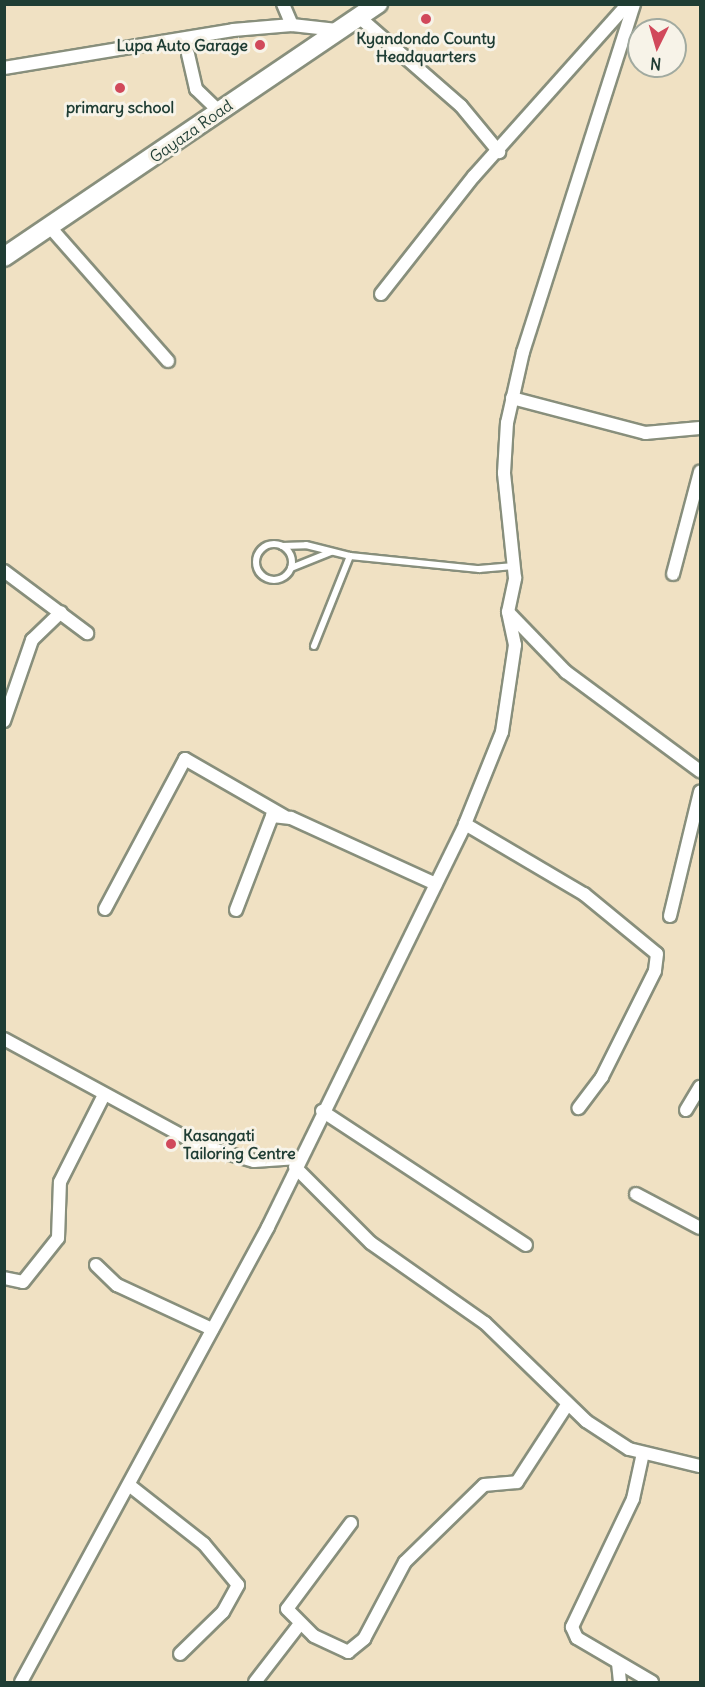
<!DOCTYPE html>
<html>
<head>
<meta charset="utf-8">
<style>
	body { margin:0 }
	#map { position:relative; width:705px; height:1687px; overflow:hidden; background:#f0e1c3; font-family:Delius,sans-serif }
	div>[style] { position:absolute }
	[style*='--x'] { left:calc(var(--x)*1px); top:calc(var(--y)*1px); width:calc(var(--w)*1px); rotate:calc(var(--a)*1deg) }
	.roads { filter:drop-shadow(2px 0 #888f7c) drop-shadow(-2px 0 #888f7c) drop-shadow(0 2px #888f7c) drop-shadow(0 -2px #888f7c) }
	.lane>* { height:6px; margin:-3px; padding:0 3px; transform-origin:3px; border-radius:3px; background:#fff }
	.lane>.ring { margin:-3px; padding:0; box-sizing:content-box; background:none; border:6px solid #fff; border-radius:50% }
	.street>* { height:12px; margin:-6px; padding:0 6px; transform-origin:6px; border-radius:6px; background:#fff }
	.primary>* { height:18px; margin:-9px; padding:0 9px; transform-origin:9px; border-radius:9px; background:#fff }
	.dots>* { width:16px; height:16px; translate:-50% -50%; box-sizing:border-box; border:3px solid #f7f3e8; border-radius:50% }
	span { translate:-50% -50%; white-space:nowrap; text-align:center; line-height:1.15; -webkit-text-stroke:6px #f7f3e8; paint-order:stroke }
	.poi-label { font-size:16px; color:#1f3d34; font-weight:700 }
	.right { translate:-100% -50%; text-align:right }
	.left { translate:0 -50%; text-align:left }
	.street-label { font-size:16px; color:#1f3d34 }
	.frame { position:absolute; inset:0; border:6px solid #1f3d34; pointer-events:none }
	.north { position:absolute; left:627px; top:18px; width:60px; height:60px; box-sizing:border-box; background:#f7f3e8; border:2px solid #a1aaa0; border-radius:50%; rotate:185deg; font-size:16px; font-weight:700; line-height:24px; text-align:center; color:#1f3d34 }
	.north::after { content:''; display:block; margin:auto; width:21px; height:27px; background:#d1495b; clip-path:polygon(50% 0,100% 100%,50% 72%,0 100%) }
</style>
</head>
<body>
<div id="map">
	<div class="roads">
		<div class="lane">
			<div class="ring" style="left:256px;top:544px;width:30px;height:30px"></div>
			<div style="--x:282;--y:546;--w:24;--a:-2"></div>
			<div style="--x:306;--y:545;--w:45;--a:14"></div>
			<div style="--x:291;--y:568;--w:43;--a:-21.8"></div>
			<div style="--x:314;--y:646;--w:97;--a:-68.2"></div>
			<div style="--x:350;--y:556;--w:130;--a:5.8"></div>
			<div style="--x:479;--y:569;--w:35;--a:-5"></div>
		</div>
		<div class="street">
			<div style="--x:283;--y:4;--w:23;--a:67"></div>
			<div style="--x:359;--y:17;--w:135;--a:41.1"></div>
			<div style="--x:461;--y:106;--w:60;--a:50.4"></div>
			<div style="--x:188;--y:54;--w:36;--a:77"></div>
			<div style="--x:196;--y:89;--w:32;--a:44"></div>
			<div style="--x:4;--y:68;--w:232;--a:-9.4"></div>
			<div style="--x:233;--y:30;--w:59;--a:-4.8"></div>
			<div style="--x:292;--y:25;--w:45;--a:6.3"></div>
			<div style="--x:49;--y:226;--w:180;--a:48.6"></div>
			<div style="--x:381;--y:294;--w:150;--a:-51.8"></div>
			<div style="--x:474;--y:176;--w:228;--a:-48.2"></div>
			<div style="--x:512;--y:398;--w:138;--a:14.7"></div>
			<div style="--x:645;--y:433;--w:55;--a:-5.2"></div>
			<div style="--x:4;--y:571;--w:104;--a:36.8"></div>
			<div style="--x:673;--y:574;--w:106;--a:-75.2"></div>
			<div style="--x:510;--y:614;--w:81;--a:46"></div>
			<div style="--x:566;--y:672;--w:167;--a:36.5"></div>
			<div style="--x:4;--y:721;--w:86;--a:-70.9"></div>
			<div style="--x:32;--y:640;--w:40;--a:-44"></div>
			<div style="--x:465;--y:824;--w:138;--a:30.5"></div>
			<div style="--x:584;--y:894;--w:94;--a:39.4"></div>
			<div style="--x:657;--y:954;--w:17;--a:97"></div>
			<div style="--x:655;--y:971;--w:119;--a:116.6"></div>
			<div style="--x:602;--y:1077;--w:39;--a:127"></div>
			<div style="--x:105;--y:909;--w:170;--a:-61.9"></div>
			<div style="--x:185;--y:759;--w:114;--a:29.9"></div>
			<div style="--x:236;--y:910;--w:101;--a:-69"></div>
			<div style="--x:272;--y:816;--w:19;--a:6"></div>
			<div style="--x:291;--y:818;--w:159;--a:24.5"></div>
			<div style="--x:670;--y:916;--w:128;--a:-76.4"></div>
			<div style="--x:4;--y:1039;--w:222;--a:28.5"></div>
			<div style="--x:199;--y:1145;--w:57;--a:16.2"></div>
			<div style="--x:254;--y:1161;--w:44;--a:-3.9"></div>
			<div style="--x:686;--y:1110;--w:27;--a:-59"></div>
			<div style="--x:322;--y:1111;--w:244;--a:33.3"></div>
			<div style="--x:295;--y:1167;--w:107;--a:45"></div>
			<div style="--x:371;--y:1243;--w:139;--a:35.1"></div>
			<div style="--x:485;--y:1323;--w:141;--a:44.1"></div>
			<div style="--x:586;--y:1421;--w:51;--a:33.1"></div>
			<div style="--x:629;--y:1449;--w:73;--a:13.5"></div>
			<div style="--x:636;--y:1194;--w:72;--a:28"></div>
			<div style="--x:96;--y:1265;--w:29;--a:44"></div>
			<div style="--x:117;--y:1285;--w:105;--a:24.9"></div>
			<div style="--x:4;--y:1278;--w:19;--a:12"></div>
			<div style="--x:23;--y:1282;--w:56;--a:-51.5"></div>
			<div style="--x:58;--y:1238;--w:56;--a:-88"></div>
			<div style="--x:60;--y:1182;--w:95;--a:-63.2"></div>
			<div style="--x:643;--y:1453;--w:47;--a:102.3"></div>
			<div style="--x:633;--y:1499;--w:142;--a:115.5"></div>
			<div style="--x:572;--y:1627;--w:12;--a:66"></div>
			<div style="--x:577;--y:1638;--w:87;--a:30.4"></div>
			<div style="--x:129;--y:1485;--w:95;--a:38.2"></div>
			<div style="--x:204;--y:1544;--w:53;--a:50.3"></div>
			<div style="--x:238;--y:1585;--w:31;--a:119"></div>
			<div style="--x:223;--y:1612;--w:60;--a:135.7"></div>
			<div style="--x:351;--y:1523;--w:107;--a:126.7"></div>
			<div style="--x:287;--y:1609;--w:38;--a:45"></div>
			<div style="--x:314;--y:1636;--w:38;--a:25"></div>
			<div style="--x:348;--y:1652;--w:21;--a:-39"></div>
			<div style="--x:364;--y:1639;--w:87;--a:-62"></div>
			<div style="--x:405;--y:1562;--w:110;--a:-44.3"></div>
			<div style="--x:484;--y:1485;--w:33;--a:-5"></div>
			<div style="--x:517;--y:1482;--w:92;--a:-57"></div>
			<div style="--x:618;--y:1663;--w:19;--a:84"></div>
			<div style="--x:21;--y:1682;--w:518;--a:-61.5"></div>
			<div style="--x:268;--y:1227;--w:449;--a:-63.9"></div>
			<div style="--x:465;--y:824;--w:99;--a:-68.1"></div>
			<div style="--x:502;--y:732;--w:88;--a:-81.5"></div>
			<div style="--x:515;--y:645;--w:34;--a:-102"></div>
			<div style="--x:508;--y:612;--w:35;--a:-78"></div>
			<div style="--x:515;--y:578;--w:106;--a:-96"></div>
			<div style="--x:504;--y:473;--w:50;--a:-86.6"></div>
			<div style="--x:507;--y:423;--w:73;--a:-77.3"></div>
			<div style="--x:523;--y:352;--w:365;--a:-72.3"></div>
			<div style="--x:255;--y:1682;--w:72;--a:-52.3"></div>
		</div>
		<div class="primary">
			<div style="--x:4;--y:257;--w:452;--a:-34.1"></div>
		</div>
	</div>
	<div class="dots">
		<div style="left:426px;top:19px;background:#d1495b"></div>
		<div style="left:260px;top:45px;background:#d1495b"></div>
		<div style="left:120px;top:88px;background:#d1495b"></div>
		<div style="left:171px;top:1144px;background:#d1495b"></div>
	</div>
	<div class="poi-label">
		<span style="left:426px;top:47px">Kyandondo County<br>Headquarters</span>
		<span class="right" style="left:248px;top:45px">Lupa Auto Garage</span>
		<span style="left:120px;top:107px">primary school</span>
		<span class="left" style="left:183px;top:1144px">Kasangati<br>Tailoring Centre</span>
	</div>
	<div class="street-label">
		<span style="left:191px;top:131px;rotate:-35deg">Gayaza Road</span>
	</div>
	<div class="frame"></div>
	<div class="north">N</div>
</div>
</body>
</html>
